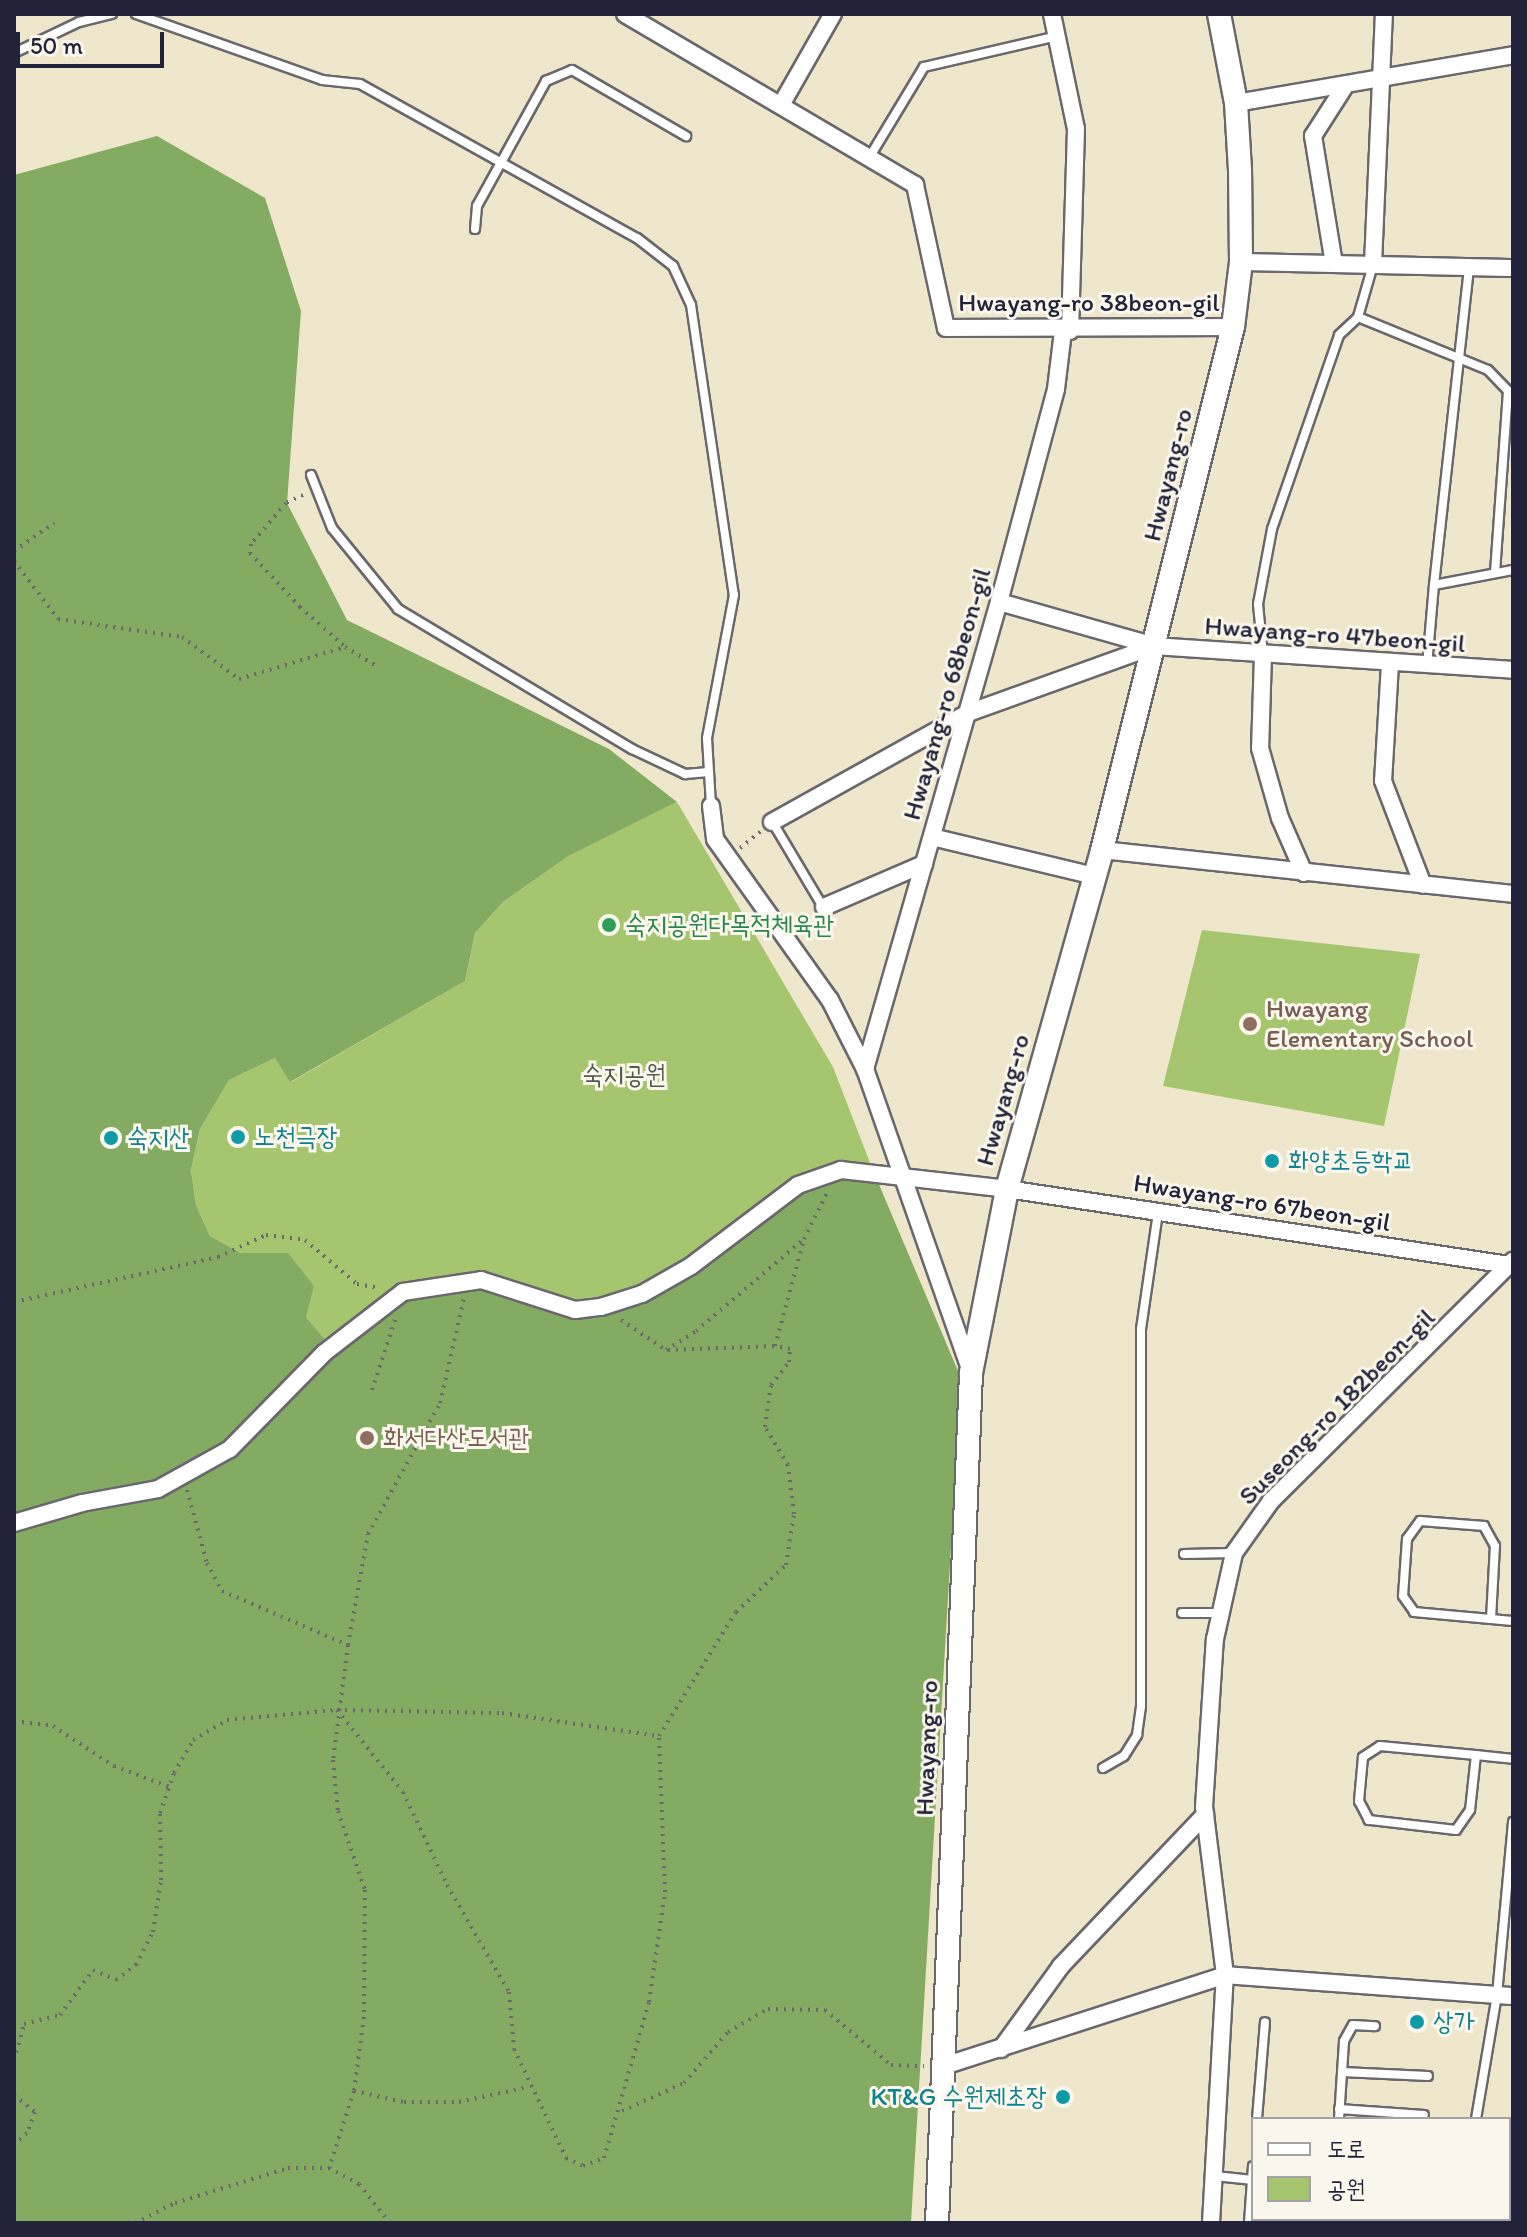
<!DOCTYPE html>
<html>
<head>
<meta charset="utf-8">
<style>
	body { margin:0 }
	#map { position:relative; width:1527px; height:2237px; overflow:hidden; background:#efe7cb; font-family:Itim,"Poor Story",sans-serif }
	div>[style] { position:absolute }
	[style*='--x'] { left:calc(var(--x)*1px); top:calc(var(--y)*1px); width:calc(var(--w)*1px); rotate:calc(var(--a)*1deg) }
	.green>* { inset:0; background:#a5c66f }
	.forest>* { inset:0; background:#84ab62 }
	.path>* { height:4px; margin-top:-2px; transform-origin:0; background:repeating-linear-gradient(90deg,#6a676d 0 2px,transparent 0 8px) }
	.roads { filter:drop-shadow(2px 0 #6a676d) drop-shadow(-2px 0 #6a676d) drop-shadow(0 2px #6a676d) drop-shadow(0 -2px #6a676d) }
	.lane>* { height:8px; margin:-4px; padding:0 4px; transform-origin:4px; border-radius:4px; background:#fff }
	.street>* { height:16px; margin:-8px; padding:0 8px; transform-origin:8px; border-radius:8px; background:#fff }
	.secondary>* { height:22px; margin:-11px; padding:0 11px; transform-origin:11px; border-radius:11px; background:#fff }
	.dots>* { width:22px; height:22px; translate:-50% -50%; box-sizing:border-box; border:4px solid #fbf7ec; border-radius:50% }
	span { translate:-50% -50%; white-space:nowrap; text-align:center; line-height:1.15; -webkit-text-stroke:6px #fbf7ec; paint-order:stroke }
	.street-label { font-size:26px; color:#22223b }
	.leisure-label { font-size:26px; color:#27864d }
	.left { translate:0 -50%; text-align:left }
	.education-label { font-size:26px; color:#785e54 }
	.park-label { font-size:26px; color:#505b4d }
	.culture-label { font-size:26px; color:#0d838f }
	.right { translate:-100% -50%; text-align:right }
	.frame { position:absolute; inset:0; border:16px solid #22223b; pointer-events:none }
	.legend { position:absolute; left:1251px; top:2117px; width:260px; height:104px; box-sizing:border-box; background:#fbf7ec; border:2px solid #a4a2a5; margin:0; padding:10px 14px; list-style:none; font-size:24px; color:#22223b }
	.legend li { display:flex; align-items:center; gap:16px; height:40px }
	.legend b { width:40px; border:2px solid #a4a2a5 }
	.scale { position:absolute; left:16px; top:32px; width:148px; height:36px; box-sizing:border-box; border:4px solid #22223b; border-top:0; padding-left:10px; font-size:24px; line-height:28px; white-space:nowrap; color:#22223b; -webkit-text-stroke:6px #fbf7ec; paint-order:stroke }
</style>
</head>
<body>
<div id="map">
	<div class="green">
		<div style="clip-path:polygon(677px 802px,833px 1067px,872px 1168px,796px 1182px,731px 1224px,688px 1261px,641px 1289px,600px 1303px,329px 1344px,306px 1317px,288px 1253px,241px 1253px,210px 1236px,196px 1205px,191px 1170px,200px 1129px,229px 1080px,275px 1058px,291px 1082px,465px 981px,475px 933px,503px 902px,567px 857px)"></div>
		<div style="clip-path:polygon(1202px 930px,1420px 954px,1384px 1126px,1163px 1086px)"></div>
	</div>
	<div class="forest">
		<div style="clip-path:polygon(157px 136px,265px 198px,301px 311px,287px 503px,347px 620px,609px 749px,677px 802px,567px 857px,503px 902px,475px 933px,465px 981px,290px 1082px,275px 1058px,229px 1080px,200px 1129px,191px 1170px,196px 1205px,210px 1236px,241px 1253px,288px 1253px,314px 1286px,306px 1317px,329px 1344px,438px 1280px,575px 1306px,641px 1289px,688px 1261px,731px 1224px,796px 1182px,872px 1168px,961px 1378px,911px 2223px,14px 2223px,14px 175px)"></div>
	</div>
	<div class="path">
		<div style="--x:303;--y:495;--w:19;--a:155"></div>
		<div style="--x:286;--y:503;--w:54;--a:130.5"></div>
		<div style="--x:251;--y:544;--w:9;--a:96"></div>
		<div style="--x:250;--y:553;--w:74;--a:47.2"></div>
		<div style="--x:300;--y:607;--w:60;--a:41.6"></div>
		<div style="--x:345;--y:647;--w:37;--a:31"></div>
		<div style="--x:14;--y:551;--w:49;--a:-35"></div>
		<div style="--x:14;--y:561;--w:73;--a:52.8"></div>
		<div style="--x:58;--y:619;--w:125;--a:8.3"></div>
		<div style="--x:182;--y:637;--w:71;--a:36.4"></div>
		<div style="--x:239;--y:679;--w:111;--a:-16.8"></div>
		<div style="--x:740;--y:848;--w:27;--a:-39"></div>
		<div style="--x:14;--y:1302;--w:209;--a:-12.4"></div>
		<div style="--x:218;--y:1257;--w:53;--a:-24.6"></div>
		<div style="--x:266;--y:1235;--w:39;--a:7"></div>
		<div style="--x:305;--y:1240;--w:68;--a:40.2"></div>
		<div style="--x:357;--y:1284;--w:23;--a:10"></div>
		<div style="--x:621;--y:1320;--w:54;--a:33.7"></div>
		<div style="--x:666;--y:1350;--w:36;--a:-32"></div>
		<div style="--x:696;--y:1331;--w:142;--a:-40.4"></div>
		<div style="--x:804;--y:1239;--w:51;--a:-63.4"></div>
		<div style="--x:668;--y:1350;--w:107;--a:-2.1"></div>
		<div style="--x:775;--y:1346;--w:111;--a:-74.8"></div>
		<div style="--x:372;--y:1390;--w:74;--a:-71.8"></div>
		<div style="--x:187;--y:1490;--w:76;--a:74.7"></div>
		<div style="--x:207;--y:1563;--w:32;--a:62"></div>
		<div style="--x:222;--y:1591;--w:137;--a:23.2"></div>
		<div style="--x:348;--y:1645;--w:116;--a:97.4"></div>
		<div style="--x:333;--y:1760;--w:51;--a:84.4"></div>
		<div style="--x:338;--y:1811;--w:83;--a:71.1"></div>
		<div style="--x:365;--y:1890;--w:127;--a:90.5"></div>
		<div style="--x:364;--y:2017;--w:75;--a:97.7"></div>
		<div style="--x:354;--y:2091;--w:81;--a:108"></div>
		<div style="--x:348;--y:1645;--w:113;--a:-79.8"></div>
		<div style="--x:368;--y:1534;--w:149;--a:-61.2"></div>
		<div style="--x:440;--y:1403;--w:108;--a:-77.1"></div>
		<div style="--x:337;--y:1710;--w:105;--a:51.2"></div>
		<div style="--x:403;--y:1792;--w:103;--a:64.7"></div>
		<div style="--x:447;--y:1885;--w:124;--a:59.9"></div>
		<div style="--x:509;--y:1992;--w:57;--a:85"></div>
		<div style="--x:514;--y:2049;--w:121;--a:64.5"></div>
		<div style="--x:566;--y:2158;--w:19;--a:25"></div>
		<div style="--x:583;--y:2166;--w:22;--a:-21"></div>
		<div style="--x:604;--y:2158;--w:162;--a:-73.9"></div>
		<div style="--x:649;--y:2002;--w:111;--a:-81.7"></div>
		<div style="--x:665;--y:1892;--w:156;--a:-92.2"></div>
		<div style="--x:659;--y:1736;--w:146;--a:-58.2"></div>
		<div style="--x:736;--y:1612;--w:69;--a:-43.2"></div>
		<div style="--x:786;--y:1565;--w:52;--a:-81.1"></div>
		<div style="--x:794;--y:1514;--w:49;--a:-97"></div>
		<div style="--x:788;--y:1465;--w:44;--a:-121.2"></div>
		<div style="--x:765;--y:1427;--w:42;--a:-81.9"></div>
		<div style="--x:771;--y:1385;--w:29;--a:-52"></div>
		<div style="--x:789;--y:1362;--w:13;--a:-86"></div>
		<div style="--x:790;--y:1349;--w:15;--a:-169"></div>
		<div style="--x:14;--y:1721;--w:39;--a:7"></div>
		<div style="--x:53;--y:1726;--w:73;--a:33.3"></div>
		<div style="--x:114;--y:1766;--w:60;--a:20.6"></div>
		<div style="--x:14;--y:2060;--w:37;--a:-74"></div>
		<div style="--x:24;--y:2024;--w:37;--a:-14"></div>
		<div style="--x:60;--y:2015;--w:56;--a:-53.7"></div>
		<div style="--x:93;--y:1970;--w:25;--a:23"></div>
		<div style="--x:116;--y:1980;--w:25;--a:-37"></div>
		<div style="--x:136;--y:1965;--w:37;--a:-63"></div>
		<div style="--x:153;--y:1932;--w:53;--a:-81.3"></div>
		<div style="--x:161;--y:1880;--w:67;--a:-90.9"></div>
		<div style="--x:160;--y:1813;--w:42;--a:-70.7"></div>
		<div style="--x:174;--y:1773;--w:38;--a:-60"></div>
		<div style="--x:193;--y:1740;--w:39;--a:-30"></div>
		<div style="--x:227;--y:1720;--w:110;--a:-5.2"></div>
		<div style="--x:337;--y:1710;--w:165;--a:1"></div>
		<div style="--x:502;--y:1713;--w:158;--a:8.4"></div>
		<div style="--x:354;--y:2091;--w:51;--a:12.4"></div>
		<div style="--x:404;--y:2102;--w:55;--a:0"></div>
		<div style="--x:459;--y:2102;--w:71;--a:-12.3"></div>
		<div style="--x:14;--y:2095;--w:27;--a:39"></div>
		<div style="--x:35;--y:2112;--w:22;--a:111"></div>
		<div style="--x:27;--y:2133;--w:17;--a:140"></div>
		<div style="--x:622;--y:2111;--w:68;--a:-24.3"></div>
		<div style="--x:684;--y:2083;--w:67;--a:-49.2"></div>
		<div style="--x:728;--y:2032;--w:46;--a:-29.9"></div>
		<div style="--x:768;--y:2009;--w:57;--a:1"></div>
		<div style="--x:825;--y:2010;--w:86;--a:39.8"></div>
		<div style="--x:891;--y:2065;--w:33;--a:2"></div>
		<div style="--x:135;--y:2223;--w:45;--a:-26.6"></div>
		<div style="--x:175;--y:2203;--w:118;--a:-17.2"></div>
		<div style="--x:288;--y:2168;--w:41;--a:0"></div>
		<div style="--x:329;--y:2168;--w:34;--a:28"></div>
		<div style="--x:359;--y:2184;--w:50;--a:51.5"></div>
	</div>
	<div class="roads">
		<div class="lane">
			<div style="--x:136;--y:14;--w:197;--a:19.5"></div>
			<div style="--x:322;--y:80;--w:38;--a:6"></div>
			<div style="--x:360;--y:84;--w:317;--a:29.1"></div>
			<div style="--x:637;--y:238;--w:46;--a:37.9"></div>
			<div style="--x:673;--y:266;--w:43;--a:65.2"></div>
			<div style="--x:691;--y:305;--w:293;--a:81.6"></div>
			<div style="--x:734;--y:595;--w:146;--a:100.7"></div>
			<div style="--x:707;--y:738;--w:68;--a:86.6"></div>
			<div style="--x:14;--y:53;--w:72;--a:-25.5"></div>
			<div style="--x:79;--y:22;--w:34;--a:-14"></div>
			<div style="--x:869;--y:158;--w:106;--a:-58.9"></div>
			<div style="--x:924;--y:67;--w:137;--a:-13.1"></div>
			<div style="--x:475;--y:229;--w:23;--a:-85"></div>
			<div style="--x:477;--y:206;--w:143;--a:-61.1"></div>
			<div style="--x:546;--y:81;--w:28;--a:-23"></div>
			<div style="--x:572;--y:70;--w:132;--a:30.1"></div>
			<div style="--x:1373;--y:265;--w:54;--a:106.1"></div>
			<div style="--x:1358;--y:317;--w:140;--a:22.2"></div>
			<div style="--x:1488;--y:370;--w:29;--a:46"></div>
			<div style="--x:1508;--y:391;--w:182;--a:94.1"></div>
			<div style="--x:311;--y:475;--w:57;--a:68.4"></div>
			<div style="--x:332;--y:528;--w:104;--a:50.8"></div>
			<div style="--x:398;--y:609;--w:273;--a:30.9"></div>
			<div style="--x:632;--y:749;--w:59;--a:25.3"></div>
			<div style="--x:685;--y:774;--w:24;--a:-5"></div>
			<div style="--x:1434;--y:585;--w:319;--a:-83.7"></div>
			<div style="--x:1263;--y:655;--w:51;--a:-95.6"></div>
			<div style="--x:1258;--y:604;--w:76;--a:-79.4"></div>
			<div style="--x:1272;--y:529;--w:205;--a:-70.9"></div>
			<div style="--x:1339;--y:335;--w:26;--a:-43"></div>
			<div style="--x:1427;--y:666;--w:81;--a:-85.1"></div>
			<div style="--x:1434;--y:585;--w:80;--a:-10.8"></div>
			<div style="--x:773;--y:823;--w:98;--a:59.2"></div>
			<div style="--x:1184;--y:1554;--w:49;--a:-1.2"></div>
			<div style="--x:1182;--y:1613;--w:38;--a:0"></div>
			<div style="--x:1491;--y:1619;--w:73;--a:-86.9"></div>
			<div style="--x:1495;--y:1546;--w:23;--a:-119"></div>
			<div style="--x:1484;--y:1526;--w:64;--a:-175.5"></div>
			<div style="--x:1420;--y:1521;--w:22;--a:126"></div>
			<div style="--x:1407;--y:1539;--w:57;--a:94"></div>
			<div style="--x:1403;--y:1596;--w:19;--a:55"></div>
			<div style="--x:1414;--y:1612;--w:99;--a:5.2"></div>
			<div style="--x:1476;--y:1755;--w:55;--a:96.2"></div>
			<div style="--x:1470;--y:1810;--w:24;--a:125"></div>
			<div style="--x:1456;--y:1830;--w:88;--a:-173.4"></div>
			<div style="--x:1369;--y:1820;--w:21;--a:-118"></div>
			<div style="--x:1359;--y:1801;--w:44;--a:-84.8"></div>
			<div style="--x:1363;--y:1757;--w:20;--a:-33"></div>
			<div style="--x:1380;--y:1746;--w:96;--a:5.4"></div>
			<div style="--x:1476;--y:1755;--w:37;--a:6"></div>
			<div style="--x:1103;--y:1768;--w:24;--a:-30"></div>
			<div style="--x:1124;--y:1756;--w:25;--a:-58"></div>
			<div style="--x:1137;--y:1735;--w:29;--a:-82"></div>
			<div style="--x:1141;--y:1706;--w:377;--a:-90"></div>
			<div style="--x:1141;--y:1329;--w:118;--a:-81.7"></div>
			<div style="--x:1342;--y:2072;--w:86;--a:2.7"></div>
			<div style="--x:1339;--y:2109;--w:85;--a:4"></div>
			<div style="--x:1257;--y:2119;--w:97;--a:-85.3"></div>
			<div style="--x:1339;--y:2119;--w:78;--a:-86.3"></div>
			<div style="--x:1344;--y:2041;--w:18;--a:-61"></div>
			<div style="--x:1353;--y:2025;--w:22;--a:3"></div>
			<div style="--x:1476;--y:2119;--w:126;--a:-80.4"></div>
			<div style="--x:1497;--y:1995;--w:174;--a:-84.7"></div>
			<div style="--x:1215;--y:2176;--w:38;--a:6"></div>
			<div style="--x:1509;--y:2204;--w:4;--a:14"></div>
			<div style="--x:1249;--y:2223;--w:57;--a:-86"></div>
			<div style="--x:1341;--y:2223;--w:4;--a:-90"></div>
			<div style="--x:1460;--y:2223;--w:4;--a:-90"></div>
		</div>
		<div class="street">
			<div style="--x:625;--y:14;--w:337;--a:30.5"></div>
			<div style="--x:915;--y:185;--w:146;--a:77.8"></div>
			<div style="--x:946;--y:328;--w:287;--a:-0.2"></div>
			<div style="--x:1052;--y:14;--w:117;--a:78.2"></div>
			<div style="--x:1076;--y:129;--w:202;--a:91.7"></div>
			<div style="--x:1236;--y:103;--w:281;--a:-9.8"></div>
			<div style="--x:781;--y:105;--w:105;--a:-60.3"></div>
			<div style="--x:1241;--y:262;--w:272;--a:1.3"></div>
			<div style="--x:1334;--y:264;--w:130;--a:-99.3"></div>
			<div style="--x:1313;--y:136;--w:59;--a:-57.4"></div>
			<div style="--x:1373;--y:264;--w:250;--a:-87.5"></div>
			<div style="--x:999;--y:602;--w:161;--a:15.8"></div>
			<div style="--x:1154;--y:646;--w:360;--a:3.8"></div>
			<div style="--x:1263;--y:655;--w:93;--a:91.8"></div>
			<div style="--x:1260;--y:748;--w:73;--a:74.1"></div>
			<div style="--x:1280;--y:818;--w:60;--a:66.4"></div>
			<div style="--x:1390;--y:664;--w:117;--a:93.4"></div>
			<div style="--x:1383;--y:781;--w:111;--a:69"></div>
			<div style="--x:711;--y:806;--w:33;--a:83"></div>
			<div style="--x:715;--y:839;--w:198;--a:54.5"></div>
			<div style="--x:830;--y:1000;--w:77;--a:63.1"></div>
			<div style="--x:865;--y:1069;--w:320;--a:70.7"></div>
			<div style="--x:772;--y:822;--w:224;--a:-29.1"></div>
			<div style="--x:968;--y:713;--w:198;--a:-19.8"></div>
			<div style="--x:932;--y:837;--w:168;--a:13.5"></div>
			<div style="--x:1102;--y:850;--w:413;--a:6.1"></div>
			<div style="--x:824;--y:907;--w:109;--a:-23.3"></div>
			<div style="--x:865;--y:1069;--w:486;--a:-74"></div>
			<div style="--x:999;--y:602;--w:220;--a:-75"></div>
			<div style="--x:1056;--y:389;--w:58;--a:-83.1"></div>
			<div style="--x:14;--y:1523;--w:71;--a:-16.4"></div>
			<div style="--x:82;--y:1503;--w:77;--a:-10.4"></div>
			<div style="--x:158;--y:1489;--w:82;--a:-29.1"></div>
			<div style="--x:230;--y:1449;--w:134;--a:-45.6"></div>
			<div style="--x:324;--y:1353;--w:100;--a:-37.7"></div>
			<div style="--x:403;--y:1292;--w:79;--a:-8.7"></div>
			<div style="--x:481;--y:1280;--w:99;--a:17.7"></div>
			<div style="--x:575;--y:1310;--w:26;--a:-7"></div>
			<div style="--x:601;--y:1307;--w:43;--a:-17.6"></div>
			<div style="--x:642;--y:1294;--w:56;--a:-29.7"></div>
			<div style="--x:691;--y:1266;--w:134;--a:-37.1"></div>
			<div style="--x:798;--y:1185;--w:46;--a:-19.2"></div>
			<div style="--x:841;--y:1170;--w:167;--a:6.5"></div>
			<div style="--x:1007;--y:1189;--w:508;--a:8.61"></div>
			<div style="--x:1001;--y:2049;--w:102;--a:-54.1"></div>
			<div style="--x:1061;--y:1966;--w:209;--a:-46.4"></div>
			<div style="--x:941;--y:2067;--w:299;--a:-17.9"></div>
			<div style="--x:1225;--y:1975;--w:289;--a:4.2"></div>
			<div style="--x:1211;--y:2223;--w:248;--a:-86.8"></div>
			<div style="--x:1225;--y:1975;--w:169;--a:-97.1"></div>
			<div style="--x:1204;--y:1807;--w:168;--a:-86.3"></div>
			<div style="--x:1215;--y:1639;--w:88;--a:-77.5"></div>
			<div style="--x:1234;--y:1553;--w:64;--a:-54.6"></div>
			<div style="--x:1271;--y:1501;--w:341;--a:-44.8"></div>
		</div>
		<div class="secondary">
			<div style="--x:937;--y:2223;--w:851;--a:-87.71"></div>
			<div style="--x:971;--y:1373;--w:187;--a:-78.9"></div>
			<div style="--x:1007;--y:1189;--w:352;--a:-74.3"></div>
			<div style="--x:1102;--y:850;--w:539;--a:-75.94"></div>
			<div style="--x:1233;--y:327;--w:65;--a:-83"></div>
			<div style="--x:1241;--y:262;--w:92;--a:-90.6"></div>
			<div style="--x:1240;--y:170;--w:67;--a:-93.4"></div>
			<div style="--x:1236;--y:103;--w:91;--a:-100.8"></div>
		</div>
	</div>
	<div class="dots">
		<div style="left:609px;top:925px;background:#2e9e5b"></div>
		<div style="left:1250px;top:1024px;background:#8d6e63"></div>
		<div style="left:238px;top:1137px;background:#0f9aa8"></div>
		<div style="left:111px;top:1138px;background:#0f9aa8"></div>
		<div style="left:1272px;top:1161px;background:#0f9aa8"></div>
		<div style="left:367px;top:1438px;background:#8d6e63"></div>
		<div style="left:1417px;top:2022px;background:#0f9aa8"></div>
		<div style="left:1063px;top:2097px;background:#0f9aa8"></div>
	</div>
	<div class="street-label">
		<span style="left:1089px;top:303px">Hwayang-ro 38beon-gil</span>
		<span style="left:1168px;top:475px;rotate:-76deg">Hwayang-ro</span>
		<span style="left:1335px;top:635px;rotate:4deg">Hwayang-ro 47beon-gil</span>
		<span style="left:947px;top:694px;rotate:-74deg">Hwayang-ro 68beon-gil</span>
		<span style="left:1003px;top:1100px;rotate:-74deg">Hwayang-ro</span>
		<span style="left:1262px;top:1203px;rotate:9deg">Hwayang-ro 67beon-gil</span>
		<span style="left:1337px;top:1407px;rotate:-45deg">Suseong-ro 182beon-gil</span>
		<span style="left:927px;top:1748px;rotate:-88deg">Hwayang-ro</span>
	</div>
	<div class="leisure-label">
		<span class="left" style="left:625px;top:925px">숙지공원다목적체육관</span>
	</div>
	<div class="education-label">
		<span class="left" style="left:1266px;top:1024px">Hwayang<br>Elementary School</span>
		<span class="left" style="left:383px;top:1438px">화서다산도서관</span>
	</div>
	<div class="park-label">
		<span style="left:624px;top:1075px">숙지공원</span>
	</div>
	<div class="culture-label">
		<span class="left" style="left:254px;top:1137px">노천극장</span>
		<span class="left" style="left:127px;top:1138px">숙지산</span>
		<span class="left" style="left:1288px;top:1161px">화양초등학교</span>
		<span class="left" style="left:1433px;top:2022px">상가</span>
		<span class="right" style="left:1047px;top:2097px">KT&amp;G 수원제초장</span>
	</div>
	<div class="frame"></div>
	<ul class="legend">
	<li><b style="height:10px;background:#fff"></b>도로</li>
	<li><b style="height:22px;background:#a5c66f"></b>공원</li>
	</ul>
	<div class="scale">50 m</div>
</div>
</body>
</html>
